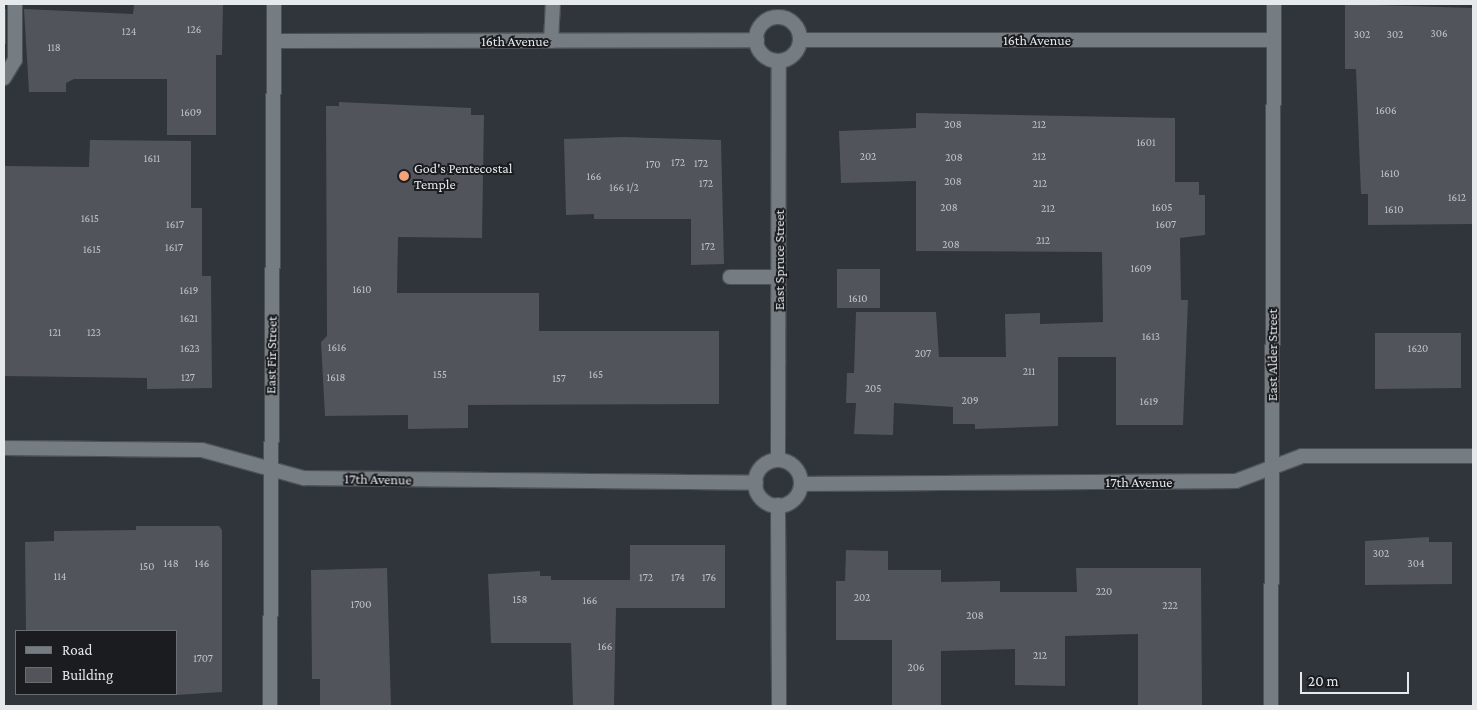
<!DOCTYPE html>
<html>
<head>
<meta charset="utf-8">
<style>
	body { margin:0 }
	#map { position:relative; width:1477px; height:710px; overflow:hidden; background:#2f353a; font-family:"Crimson Pro",serif }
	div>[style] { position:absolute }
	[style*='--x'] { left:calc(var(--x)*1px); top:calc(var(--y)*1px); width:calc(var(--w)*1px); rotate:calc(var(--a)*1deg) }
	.building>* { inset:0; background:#52545b }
	.roads { filter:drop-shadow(1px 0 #4d5256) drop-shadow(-1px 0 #4d5256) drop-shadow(0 1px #4d5256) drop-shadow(0 -1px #4d5256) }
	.service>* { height:14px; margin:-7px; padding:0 7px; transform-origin:7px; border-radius:7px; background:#767d82 }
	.minor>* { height:14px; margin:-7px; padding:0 7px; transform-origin:7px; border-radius:7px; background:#767d82 }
	.minor>.ring { margin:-7px; padding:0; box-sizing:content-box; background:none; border:14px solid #767d82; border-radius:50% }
	.dots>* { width:14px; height:14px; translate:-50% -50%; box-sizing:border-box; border:2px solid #1a1c1f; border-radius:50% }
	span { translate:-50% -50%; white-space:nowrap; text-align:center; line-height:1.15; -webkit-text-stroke:4px #1a1c1f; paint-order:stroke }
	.number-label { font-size:11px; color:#c0c4c8 }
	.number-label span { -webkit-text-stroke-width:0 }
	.street-label { font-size:14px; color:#e5e9ec }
	.poi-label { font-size:14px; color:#e5e9ec }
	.left { translate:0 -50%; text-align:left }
	.frame { position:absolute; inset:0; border:5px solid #e5e9ec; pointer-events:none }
	.legend { position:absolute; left:15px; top:630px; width:162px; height:65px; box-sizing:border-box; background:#1a1c1f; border:1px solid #6b6e71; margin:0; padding:6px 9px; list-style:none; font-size:15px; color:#e5e9ec }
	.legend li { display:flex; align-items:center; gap:10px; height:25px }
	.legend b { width:25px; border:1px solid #6b6e71 }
	.scale { position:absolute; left:1300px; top:672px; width:109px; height:22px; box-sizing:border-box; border:2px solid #e5e9ec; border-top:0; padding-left:6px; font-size:15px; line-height:18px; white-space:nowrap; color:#e5e9ec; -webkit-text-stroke:4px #1a1c1f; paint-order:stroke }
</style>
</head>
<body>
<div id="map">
	<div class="building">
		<div style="clip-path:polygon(223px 4px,222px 55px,216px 55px,216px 135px,167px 135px,167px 79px,74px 79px,66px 83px,66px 92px,29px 92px,24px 9px,133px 14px,134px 5px)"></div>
		<div style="clip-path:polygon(1345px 4px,1473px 8px,1473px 224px,1368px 225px,1368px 194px,1361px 194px,1356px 69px,1345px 69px)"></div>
		<div style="clip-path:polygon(4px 9px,6px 9px,6px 44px,4px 44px)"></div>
		<div style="clip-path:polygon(339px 102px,471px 108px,471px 115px,484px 115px,482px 238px,398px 237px,397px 293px,539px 293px,539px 331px,719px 331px,719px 404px,468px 405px,468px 428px,408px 429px,408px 415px,325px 416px,321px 342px,327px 336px,326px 106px,339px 106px)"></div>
		<div style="clip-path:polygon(916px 113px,1175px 118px,1175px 182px,1199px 182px,1199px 195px,1205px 195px,1205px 235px,1180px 238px,1181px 300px,1188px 300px,1183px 425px,1116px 425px,1116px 357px,1058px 357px,1058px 426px,975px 429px,975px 424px,953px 424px,953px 407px,894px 403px,893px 435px,854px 434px,856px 403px,846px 403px,847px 373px,854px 373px,856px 312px,936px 312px,939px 357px,1006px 357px,1005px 314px,1040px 313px,1040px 324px,1103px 322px,1102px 252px,916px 251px,916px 181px,841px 183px,839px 131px,916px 128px)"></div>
		<div style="clip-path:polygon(622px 137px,721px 140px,724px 264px,691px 265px,691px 219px,594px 219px,594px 214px,566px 215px,564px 139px)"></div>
		<div style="clip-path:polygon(90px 140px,191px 141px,191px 208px,202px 208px,202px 276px,211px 276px,212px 388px,147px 389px,147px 378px,4px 376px,4px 166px,89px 167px)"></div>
		<div style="clip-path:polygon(837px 269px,880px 269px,880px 308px,837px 308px)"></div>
		<div style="clip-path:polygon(1375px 333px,1461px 333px,1461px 388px,1375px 389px)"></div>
		<div style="clip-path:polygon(136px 526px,219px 526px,222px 530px,222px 692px,176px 695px,176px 631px,26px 631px,25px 542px,54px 541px,54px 531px,136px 530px)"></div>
		<div style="clip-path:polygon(1429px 537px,1429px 542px,1452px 542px,1452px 584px,1365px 585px,1365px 541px)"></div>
		<div style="clip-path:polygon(630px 545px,725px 545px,725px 608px,616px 608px,614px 706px,573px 706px,571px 643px,491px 643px,488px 574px,540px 571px,540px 576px,551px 576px,551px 580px,630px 580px)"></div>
		<div style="clip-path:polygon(846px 550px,888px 551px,888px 570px,941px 570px,941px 582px,1000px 581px,1000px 592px,1077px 592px,1076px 568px,1201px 568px,1202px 706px,1138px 706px,1138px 634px,1065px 636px,1065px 686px,1015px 685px,1015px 649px,941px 651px,941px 706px,892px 706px,892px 640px,836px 640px,836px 581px,845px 581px)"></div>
		<div style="clip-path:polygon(387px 568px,391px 706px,320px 706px,320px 679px,312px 679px,311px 570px)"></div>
	</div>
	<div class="roads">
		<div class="service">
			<div style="--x:551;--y:41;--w:37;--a:-87"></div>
			<div style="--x:4;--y:78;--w:21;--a:-59"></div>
			<div style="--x:15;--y:60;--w:56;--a:-90"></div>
			<div style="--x:730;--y:277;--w:49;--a:0"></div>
		</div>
		<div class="minor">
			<div class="ring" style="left:756px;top:17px;width:30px;height:30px"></div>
			<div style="--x:800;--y:40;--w:474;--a:0"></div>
			<div style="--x:274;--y:41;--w:483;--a:-0.1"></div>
			<div style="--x:4;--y:448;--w:198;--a:0.6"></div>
			<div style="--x:202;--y:450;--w:106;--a:15.4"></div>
			<div style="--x:304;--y:478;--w:452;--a:0.6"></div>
			<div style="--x:778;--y:460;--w:399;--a:-89.9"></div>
			<div class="ring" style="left:755px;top:460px;width:32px;height:32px"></div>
			<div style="--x:801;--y:484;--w:435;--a:-0.4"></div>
			<div style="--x:1236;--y:481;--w:71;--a:-20.7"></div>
			<div style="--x:1302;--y:456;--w:171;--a:0"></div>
			<div style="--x:778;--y:505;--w:201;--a:89.7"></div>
			<div style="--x:270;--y:706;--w:702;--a:-89.67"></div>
			<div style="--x:1271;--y:706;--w:702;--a:-89.76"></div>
		</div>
	</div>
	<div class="dots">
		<div style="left:404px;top:176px;background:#f1a27b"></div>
	</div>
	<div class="number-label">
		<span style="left:194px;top:29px">126</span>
		<span style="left:129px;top:31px">124</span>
		<span style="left:1439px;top:33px">306</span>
		<span style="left:1362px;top:34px">302</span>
		<span style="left:1395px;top:34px">302</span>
		<span style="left:54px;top:47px">118</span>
		<span style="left:1386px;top:110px">1606</span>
		<span style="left:191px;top:112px">1609</span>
		<span style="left:953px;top:124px">208</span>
		<span style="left:1039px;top:124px">212</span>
		<span style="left:1146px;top:142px">1601</span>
		<span style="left:868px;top:156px">202</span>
		<span style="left:1039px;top:156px">212</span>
		<span style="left:954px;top:157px">208</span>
		<span style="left:152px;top:158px">1611</span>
		<span style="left:678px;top:162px">172</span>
		<span style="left:701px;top:163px">172</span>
		<span style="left:653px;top:164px">170</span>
		<span style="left:1390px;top:173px">1610</span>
		<span style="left:594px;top:176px">166</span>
		<span style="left:953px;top:181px">208</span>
		<span style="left:706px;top:183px">172</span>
		<span style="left:1040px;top:183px">212</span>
		<span style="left:624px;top:187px">166 1/2</span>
		<span style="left:1457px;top:197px">1612</span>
		<span style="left:949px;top:207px">208</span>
		<span style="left:1162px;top:207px">1605</span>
		<span style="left:1048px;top:208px">212</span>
		<span style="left:1394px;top:209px">1610</span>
		<span style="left:90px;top:218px">1615</span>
		<span style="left:175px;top:224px">1617</span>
		<span style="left:1166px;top:224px">1607</span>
		<span style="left:1043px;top:240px">212</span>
		<span style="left:951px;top:244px">208</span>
		<span style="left:708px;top:246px">172</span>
		<span style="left:174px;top:247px">1617</span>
		<span style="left:92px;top:249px">1615</span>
		<span style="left:1141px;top:268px">1609</span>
		<span style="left:362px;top:289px">1610</span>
		<span style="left:189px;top:290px">1619</span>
		<span style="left:858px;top:298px">1610</span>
		<span style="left:189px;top:318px">1621</span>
		<span style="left:55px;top:332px">121</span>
		<span style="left:94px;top:332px">123</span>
		<span style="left:1151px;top:336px">1613</span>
		<span style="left:337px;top:347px">1616</span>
		<span style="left:190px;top:348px">1623</span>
		<span style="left:1418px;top:348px">1620</span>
		<span style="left:923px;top:353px">207</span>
		<span style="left:1029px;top:371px">211</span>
		<span style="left:440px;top:374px">155</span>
		<span style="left:596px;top:374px">165</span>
		<span style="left:188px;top:377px">127</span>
		<span style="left:336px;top:377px">1618</span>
		<span style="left:559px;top:378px">157</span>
		<span style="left:873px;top:388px">205</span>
		<span style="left:970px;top:400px">209</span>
		<span style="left:1149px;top:401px">1619</span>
		<span style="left:1381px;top:553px">302</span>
		<span style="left:171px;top:563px">148</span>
		<span style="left:202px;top:563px">146</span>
		<span style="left:1416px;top:563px">304</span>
		<span style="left:147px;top:566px">150</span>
		<span style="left:60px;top:576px">114</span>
		<span style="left:646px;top:577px">172</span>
		<span style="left:678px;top:577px">174</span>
		<span style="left:709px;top:577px">176</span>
		<span style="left:1104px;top:591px">220</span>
		<span style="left:862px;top:597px">202</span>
		<span style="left:520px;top:599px">158</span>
		<span style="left:590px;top:600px">166</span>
		<span style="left:361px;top:604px">1700</span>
		<span style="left:1170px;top:605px">222</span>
		<span style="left:975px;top:615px">208</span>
		<span style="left:605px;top:646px">166</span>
		<span style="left:1040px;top:655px">212</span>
		<span style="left:203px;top:658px">1707</span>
		<span style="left:916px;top:667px">206</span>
	</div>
	<div class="street-label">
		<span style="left:1037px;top:40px">16th Avenue</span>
		<span style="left:515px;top:41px">16th Avenue</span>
		<span style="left:779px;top:260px;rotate:-90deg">East Spruce Street</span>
		<span style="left:271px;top:355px;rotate:-89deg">East Fir Street</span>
		<span style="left:1272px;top:355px;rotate:-90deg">East Alder Street</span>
		<span style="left:378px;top:479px;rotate:1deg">17th Avenue</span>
		<span style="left:1139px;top:482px">17th Avenue</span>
	</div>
	<div class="poi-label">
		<span class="left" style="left:414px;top:176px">God's Pentecostal<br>Temple</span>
	</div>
	<div class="frame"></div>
	<ul class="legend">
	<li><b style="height:6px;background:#767d82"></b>Road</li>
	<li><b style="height:14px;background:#52545b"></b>Building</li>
	</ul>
	<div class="scale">20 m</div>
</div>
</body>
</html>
